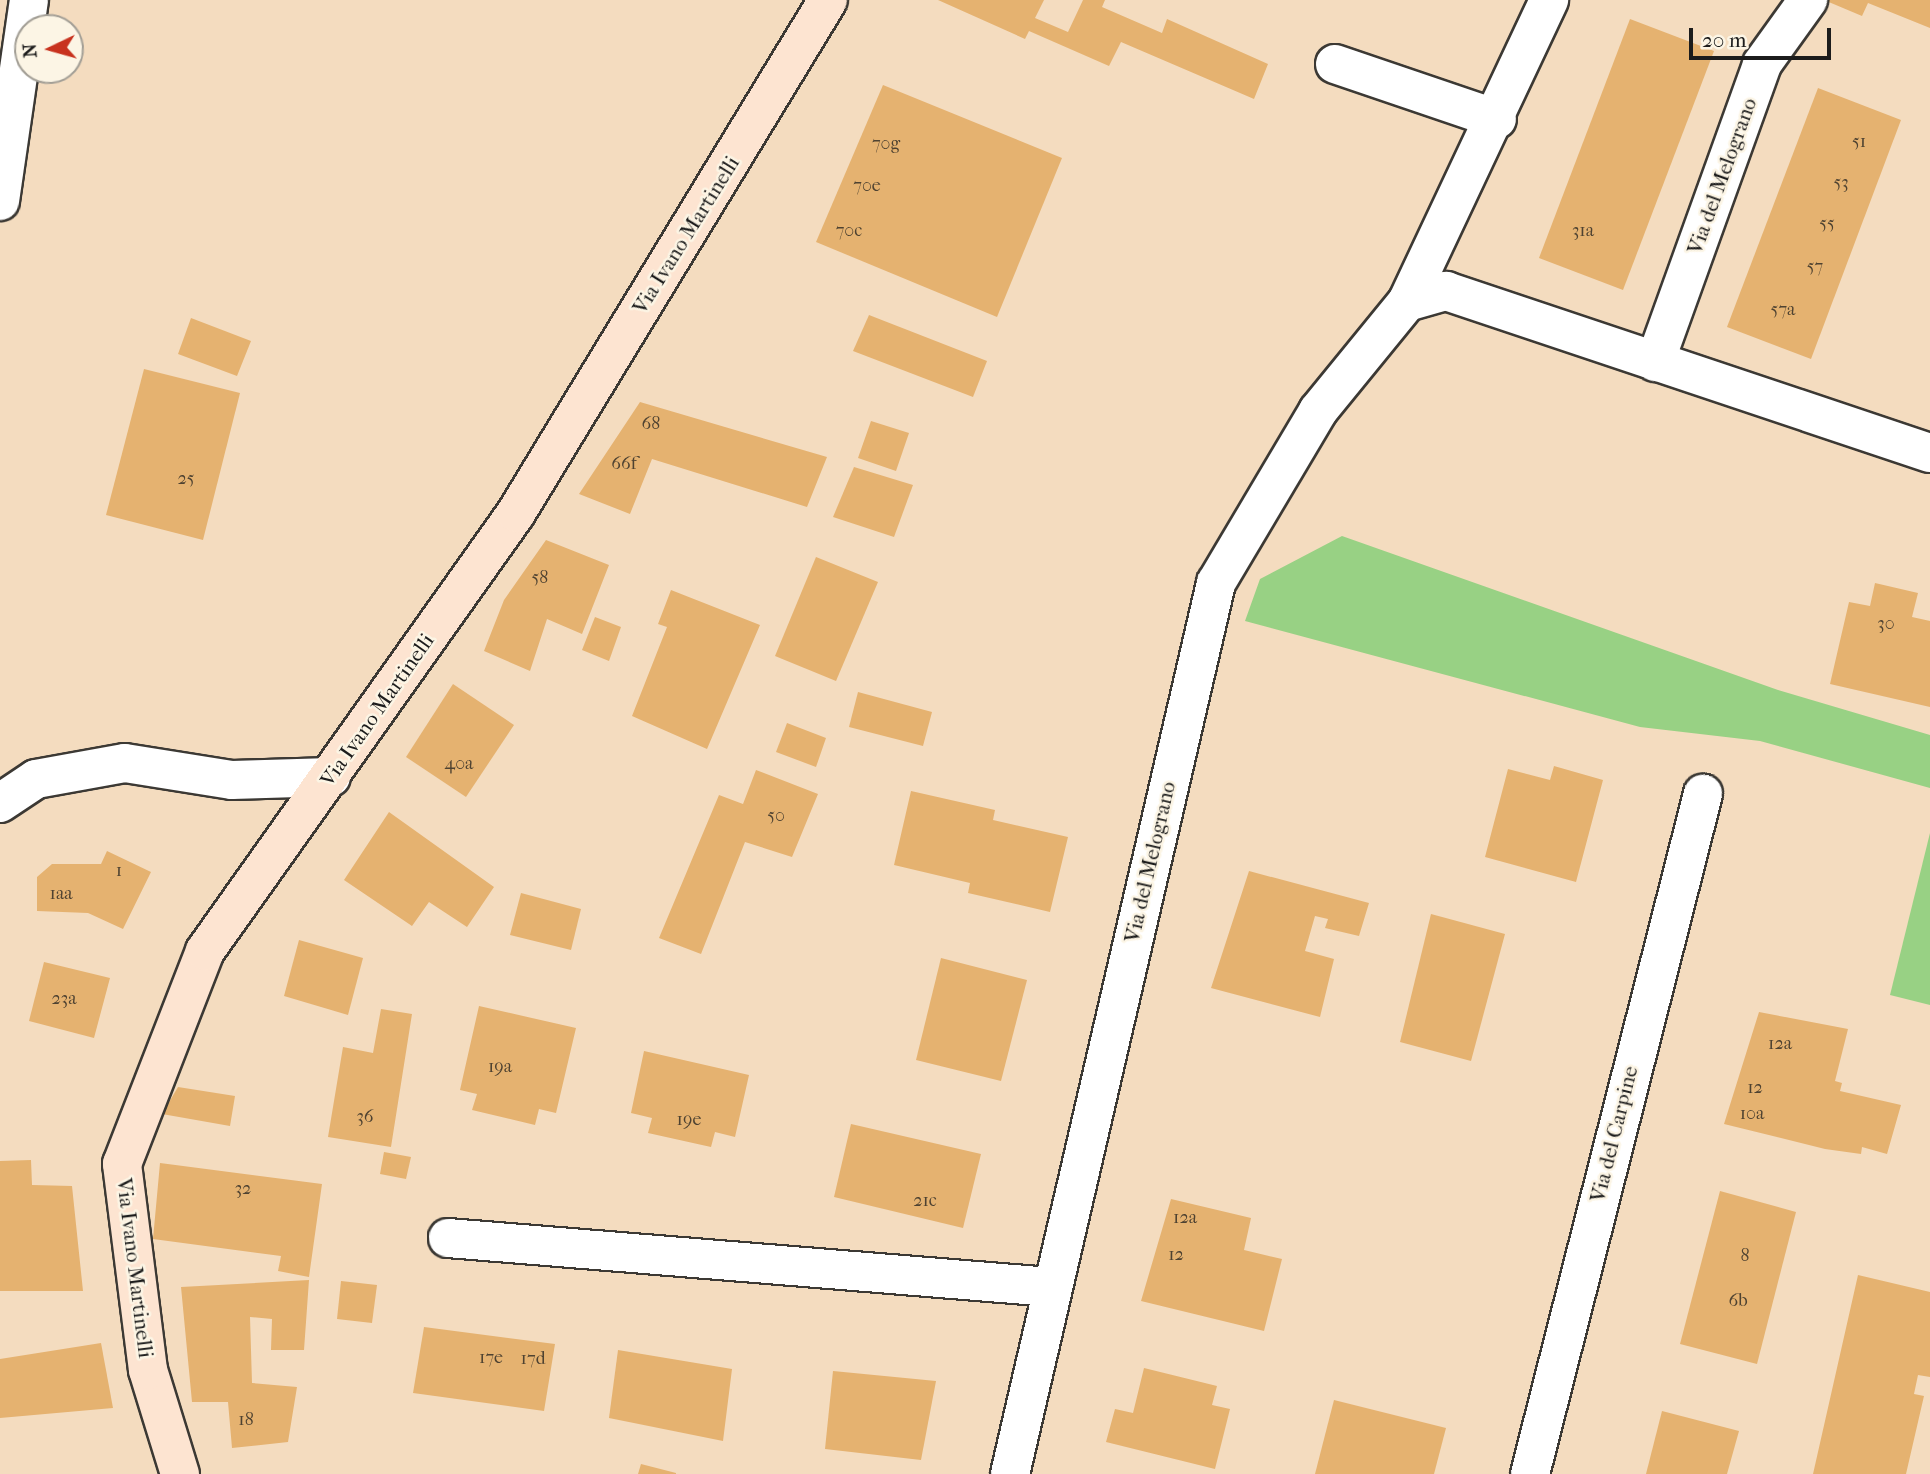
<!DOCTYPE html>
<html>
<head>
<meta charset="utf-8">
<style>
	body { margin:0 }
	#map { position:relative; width:1930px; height:1474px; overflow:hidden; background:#f4dcbf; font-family:"IM FELL French Canon",serif }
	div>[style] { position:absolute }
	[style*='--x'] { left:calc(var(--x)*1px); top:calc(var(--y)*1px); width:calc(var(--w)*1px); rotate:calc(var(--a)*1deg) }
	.green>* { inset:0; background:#98d184 }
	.building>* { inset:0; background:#e5b270 }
	.roads { filter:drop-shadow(2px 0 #3c3934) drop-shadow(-2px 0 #3c3934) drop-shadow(0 2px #3c3934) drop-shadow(0 -2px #3c3934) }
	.street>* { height:38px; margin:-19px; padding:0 19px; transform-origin:19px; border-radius:19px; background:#fff }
	.secondary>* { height:38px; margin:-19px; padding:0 19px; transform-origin:19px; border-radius:19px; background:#fde4d1 }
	span { translate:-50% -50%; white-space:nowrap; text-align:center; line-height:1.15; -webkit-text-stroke:5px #fcf5e5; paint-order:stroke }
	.number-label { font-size:18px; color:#4e4231 }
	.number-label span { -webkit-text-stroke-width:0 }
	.street-label { font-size:21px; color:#1c1c1c }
	.north { position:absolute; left:14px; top:14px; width:70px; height:70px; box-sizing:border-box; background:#fcf5e5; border:2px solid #a29e95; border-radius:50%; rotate:265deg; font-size:19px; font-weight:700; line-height:28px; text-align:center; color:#1c1c1c }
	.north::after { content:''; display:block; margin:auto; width:24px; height:32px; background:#c8321e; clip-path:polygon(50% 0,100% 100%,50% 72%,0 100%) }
	.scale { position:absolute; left:1689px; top:28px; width:142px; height:32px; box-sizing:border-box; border:4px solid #1c1c1c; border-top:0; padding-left:9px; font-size:21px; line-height:24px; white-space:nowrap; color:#1c1c1c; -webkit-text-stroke:5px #fcf5e5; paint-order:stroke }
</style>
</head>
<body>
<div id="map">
	<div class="green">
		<div style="clip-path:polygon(1342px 536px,1778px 690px,1930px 735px,1930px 788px,1760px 741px,1640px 727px,1245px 621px,1260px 579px)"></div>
		<div style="clip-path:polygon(1930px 833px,1930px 1005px,1890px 995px)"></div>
	</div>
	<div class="building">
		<div style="clip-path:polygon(938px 0,1044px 0,1035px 18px,1068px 32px,1083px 0,1105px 0,1102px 7px,1162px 33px,1167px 19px,1268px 64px,1254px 99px,1121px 42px,1109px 66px,1029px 31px,1025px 39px)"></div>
		<div style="clip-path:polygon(1824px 0,1930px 0,1930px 28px,1868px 3px,1862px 16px)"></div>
		<div style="clip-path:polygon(1630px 19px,1714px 51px,1623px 290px,1539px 258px)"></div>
		<div style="clip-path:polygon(883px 85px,1062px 158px,997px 317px,816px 242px)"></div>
		<div style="clip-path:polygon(1818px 88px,1901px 120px,1811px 359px,1727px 327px)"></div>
		<div style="clip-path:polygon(869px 315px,987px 361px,973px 397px,853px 351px)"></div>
		<div style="clip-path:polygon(191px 318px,251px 341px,237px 376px,178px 354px)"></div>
		<div style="clip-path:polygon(144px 369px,240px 393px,203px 540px,106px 515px)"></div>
		<div style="clip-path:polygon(640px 402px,827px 457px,807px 507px,652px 459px,630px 514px,579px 494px)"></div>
		<div style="clip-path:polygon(871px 421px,909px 433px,896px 471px,858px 458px)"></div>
		<div style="clip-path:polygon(854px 467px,913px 485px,894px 537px,833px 517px)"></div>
		<div style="clip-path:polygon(546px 540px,609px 565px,582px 634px,547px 619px,530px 671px,484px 651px,504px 600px)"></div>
		<div style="clip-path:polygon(816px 557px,878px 582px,836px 681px,775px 656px)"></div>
		<div style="clip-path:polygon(1875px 583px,1918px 593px,1912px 617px,1930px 621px,1930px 707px,1830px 684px,1849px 602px,1870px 606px)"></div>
		<div style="clip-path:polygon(671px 590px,760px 625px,707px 749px,632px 716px,667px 627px,658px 624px)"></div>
		<div style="clip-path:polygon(595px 617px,621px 627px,609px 661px,582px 650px)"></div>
		<div style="clip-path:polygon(453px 684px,514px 725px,466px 797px,406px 757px)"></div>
		<div style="clip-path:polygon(858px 692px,932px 712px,923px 746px,849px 727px)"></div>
		<div style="clip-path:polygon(787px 723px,826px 738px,816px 767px,776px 752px)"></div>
		<div style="clip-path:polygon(1554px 766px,1603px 780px,1576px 882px,1485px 857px,1508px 769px,1550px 780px)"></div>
		<div style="clip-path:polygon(756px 770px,818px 794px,792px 857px,745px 842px,701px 954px,659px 938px,719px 795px,743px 804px)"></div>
		<div style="clip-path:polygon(911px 791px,995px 810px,993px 820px,1068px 837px,1050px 912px,968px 893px,970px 883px,894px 865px)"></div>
		<div style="clip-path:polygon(389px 812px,494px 887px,467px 927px,429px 902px,412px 926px,344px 880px)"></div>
		<div style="clip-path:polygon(107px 851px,151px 872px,123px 929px,88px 913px,37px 911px,37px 877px,52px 864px,101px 864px)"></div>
		<div style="clip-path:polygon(1249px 871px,1369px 903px,1359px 936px,1325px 928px,1328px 919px,1315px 916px,1305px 951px,1334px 959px,1320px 1017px,1211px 988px)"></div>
		<div style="clip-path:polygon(521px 893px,581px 909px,571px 950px,510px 935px)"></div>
		<div style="clip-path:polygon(1431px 914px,1505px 934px,1471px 1061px,1400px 1042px)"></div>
		<div style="clip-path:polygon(299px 940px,363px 958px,348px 1015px,284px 996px)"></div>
		<div style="clip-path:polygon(941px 958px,1027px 980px,1001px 1081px,916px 1060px)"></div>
		<div style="clip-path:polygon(44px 962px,110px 978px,94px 1038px,29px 1021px)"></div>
		<div style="clip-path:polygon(479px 1006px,576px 1028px,556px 1113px,539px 1109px,535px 1125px,472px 1110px,477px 1094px,460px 1090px)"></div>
		<div style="clip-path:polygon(381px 1009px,412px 1014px,391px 1147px,328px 1137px,343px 1047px,373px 1053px)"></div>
		<div style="clip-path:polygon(1759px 1012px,1848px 1029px,1835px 1081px,1842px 1083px,1840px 1091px,1901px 1105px,1887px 1154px,1862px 1147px,1861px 1154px,1825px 1149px,1724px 1124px)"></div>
		<div style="clip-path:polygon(644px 1051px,749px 1075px,735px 1137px,715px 1132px,711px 1147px,648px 1133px,652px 1118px,631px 1113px)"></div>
		<div style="clip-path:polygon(178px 1087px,235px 1096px,230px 1126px,162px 1114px)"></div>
		<div style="clip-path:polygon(851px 1124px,981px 1154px,963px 1228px,834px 1197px)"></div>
		<div style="clip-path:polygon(384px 1152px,411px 1157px,406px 1179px,380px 1174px)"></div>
		<div style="clip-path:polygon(31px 1160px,32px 1185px,72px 1186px,83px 1291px,0 1291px,0 1161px)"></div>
		<div style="clip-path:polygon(160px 1163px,322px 1184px,309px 1277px,278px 1271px,281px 1256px,153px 1239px)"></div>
		<div style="clip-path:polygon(1720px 1191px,1796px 1212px,1757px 1364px,1680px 1344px)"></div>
		<div style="clip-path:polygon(1171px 1199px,1251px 1218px,1244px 1250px,1282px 1259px,1264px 1331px,1141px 1301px)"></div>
		<div style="clip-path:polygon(1858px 1275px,1930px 1292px,1930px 1377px,1918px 1375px,1914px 1394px,1924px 1396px,1906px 1474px,1813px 1474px)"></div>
		<div style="clip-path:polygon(309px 1280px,304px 1350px,271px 1350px,272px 1319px,250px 1317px,252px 1383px,297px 1387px,288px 1442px,232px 1448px,228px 1402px,192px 1402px,181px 1287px)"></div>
		<div style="clip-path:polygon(341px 1281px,377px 1285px,372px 1323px,337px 1319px)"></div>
		<div style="clip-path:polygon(424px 1327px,555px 1344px,544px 1411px,413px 1393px)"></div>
		<div style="clip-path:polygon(101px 1343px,113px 1408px,0 1418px,0 1359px)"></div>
		<div style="clip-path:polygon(618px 1350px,732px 1369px,723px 1441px,609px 1418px)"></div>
		<div style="clip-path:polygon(1144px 1368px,1217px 1386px,1212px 1405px,1230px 1409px,1215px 1469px,1106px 1442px,1115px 1409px,1133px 1413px)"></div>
		<div style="clip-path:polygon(833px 1371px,936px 1381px,921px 1460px,825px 1449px)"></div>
		<div style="clip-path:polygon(1334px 1400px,1446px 1428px,1434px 1474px,1315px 1474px)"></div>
		<div style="clip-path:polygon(1662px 1411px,1739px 1431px,1727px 1474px,1646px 1474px)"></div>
		<div style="clip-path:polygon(641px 1464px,676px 1473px,676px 1474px,638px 1474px)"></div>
	</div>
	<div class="roads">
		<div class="street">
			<div style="--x:1335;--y:64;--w:171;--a:18.8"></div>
			<div style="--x:0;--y:201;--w:203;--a:-81.8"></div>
			<div style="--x:1407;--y:302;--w:334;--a:-64.8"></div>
			<div style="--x:1655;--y:362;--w:317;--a:-70.2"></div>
			<div style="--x:1762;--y:64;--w:79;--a:-54.3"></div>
			<div style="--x:0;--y:803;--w:43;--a:-33.7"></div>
			<div style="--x:36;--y:779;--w:90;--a:-10.2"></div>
			<div style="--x:125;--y:763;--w:108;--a:9"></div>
			<div style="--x:232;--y:780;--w:99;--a:-1.7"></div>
			<div style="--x:448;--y:1238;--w:604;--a:4.65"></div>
			<div style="--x:1010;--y:1474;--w:915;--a:-76.98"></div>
			<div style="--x:1216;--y:583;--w:200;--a:-59.3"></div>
			<div style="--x:1318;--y:411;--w:141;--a:-50.8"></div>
			<div style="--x:1407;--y:302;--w:41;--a:-15.8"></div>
			<div style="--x:1446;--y:291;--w:510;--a:18.51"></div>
			<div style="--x:1530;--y:1474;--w:702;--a:-75.73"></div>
		</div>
		<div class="secondary">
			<div style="--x:180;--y:1474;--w:109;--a:-107.1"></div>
			<div style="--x:148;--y:1370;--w:208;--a:-97.2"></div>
			<div style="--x:122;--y:1164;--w:229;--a:-68.7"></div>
			<div style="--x:205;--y:951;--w:537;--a:-54.62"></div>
			<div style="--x:516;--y:513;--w:600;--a:-58.69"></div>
		</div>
	</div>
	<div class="number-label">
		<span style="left:1859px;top:142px">51</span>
		<span style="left:886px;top:144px">70g</span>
		<span style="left:1841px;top:183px">53</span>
		<span style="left:867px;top:186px">70e</span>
		<span style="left:1827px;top:224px">55</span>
		<span style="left:849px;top:231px">70c</span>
		<span style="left:1583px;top:231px">31a</span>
		<span style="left:1815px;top:267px">57</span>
		<span style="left:1783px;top:310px">57a</span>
		<span style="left:651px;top:424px">68</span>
		<span style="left:624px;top:464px">66f</span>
		<span style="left:186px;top:479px">25</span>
		<span style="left:540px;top:578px">58</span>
		<span style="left:1886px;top:624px">30</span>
		<span style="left:459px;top:764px">40a</span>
		<span style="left:776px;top:816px">50</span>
		<span style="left:119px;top:871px">1</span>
		<span style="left:61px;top:894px">1aa</span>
		<span style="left:64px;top:999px">23a</span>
		<span style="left:1780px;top:1044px">12a</span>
		<span style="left:500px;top:1067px">19a</span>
		<span style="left:1755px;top:1088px">12</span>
		<span style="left:1752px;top:1114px">10a</span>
		<span style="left:365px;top:1117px">36</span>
		<span style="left:689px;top:1120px">19e</span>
		<span style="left:243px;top:1189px">32</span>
		<span style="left:925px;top:1201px">21c</span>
		<span style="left:1185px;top:1218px">12a</span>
		<span style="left:1176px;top:1255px">12</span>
		<span style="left:1745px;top:1256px">8</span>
		<span style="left:1738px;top:1301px">6b</span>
		<span style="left:491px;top:1358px">17e</span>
		<span style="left:533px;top:1359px">17d</span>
		<span style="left:246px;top:1420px">18</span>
	</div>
	<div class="street-label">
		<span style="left:1722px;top:176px;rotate:-70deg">Via del Melograno</span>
		<span style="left:686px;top:235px;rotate:-58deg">Via Ivano Martinelli</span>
		<span style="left:377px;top:710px;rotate:-55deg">Via Ivano Martinelli</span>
		<span style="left:1150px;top:862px;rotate:-77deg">Via del Melograno</span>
		<span style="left:1614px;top:1134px;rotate:-76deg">Via del Carpine</span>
		<span style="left:135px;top:1268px;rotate:83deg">Via Ivano Martinelli</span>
	</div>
	<div class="north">N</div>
	<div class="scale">20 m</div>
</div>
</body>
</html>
